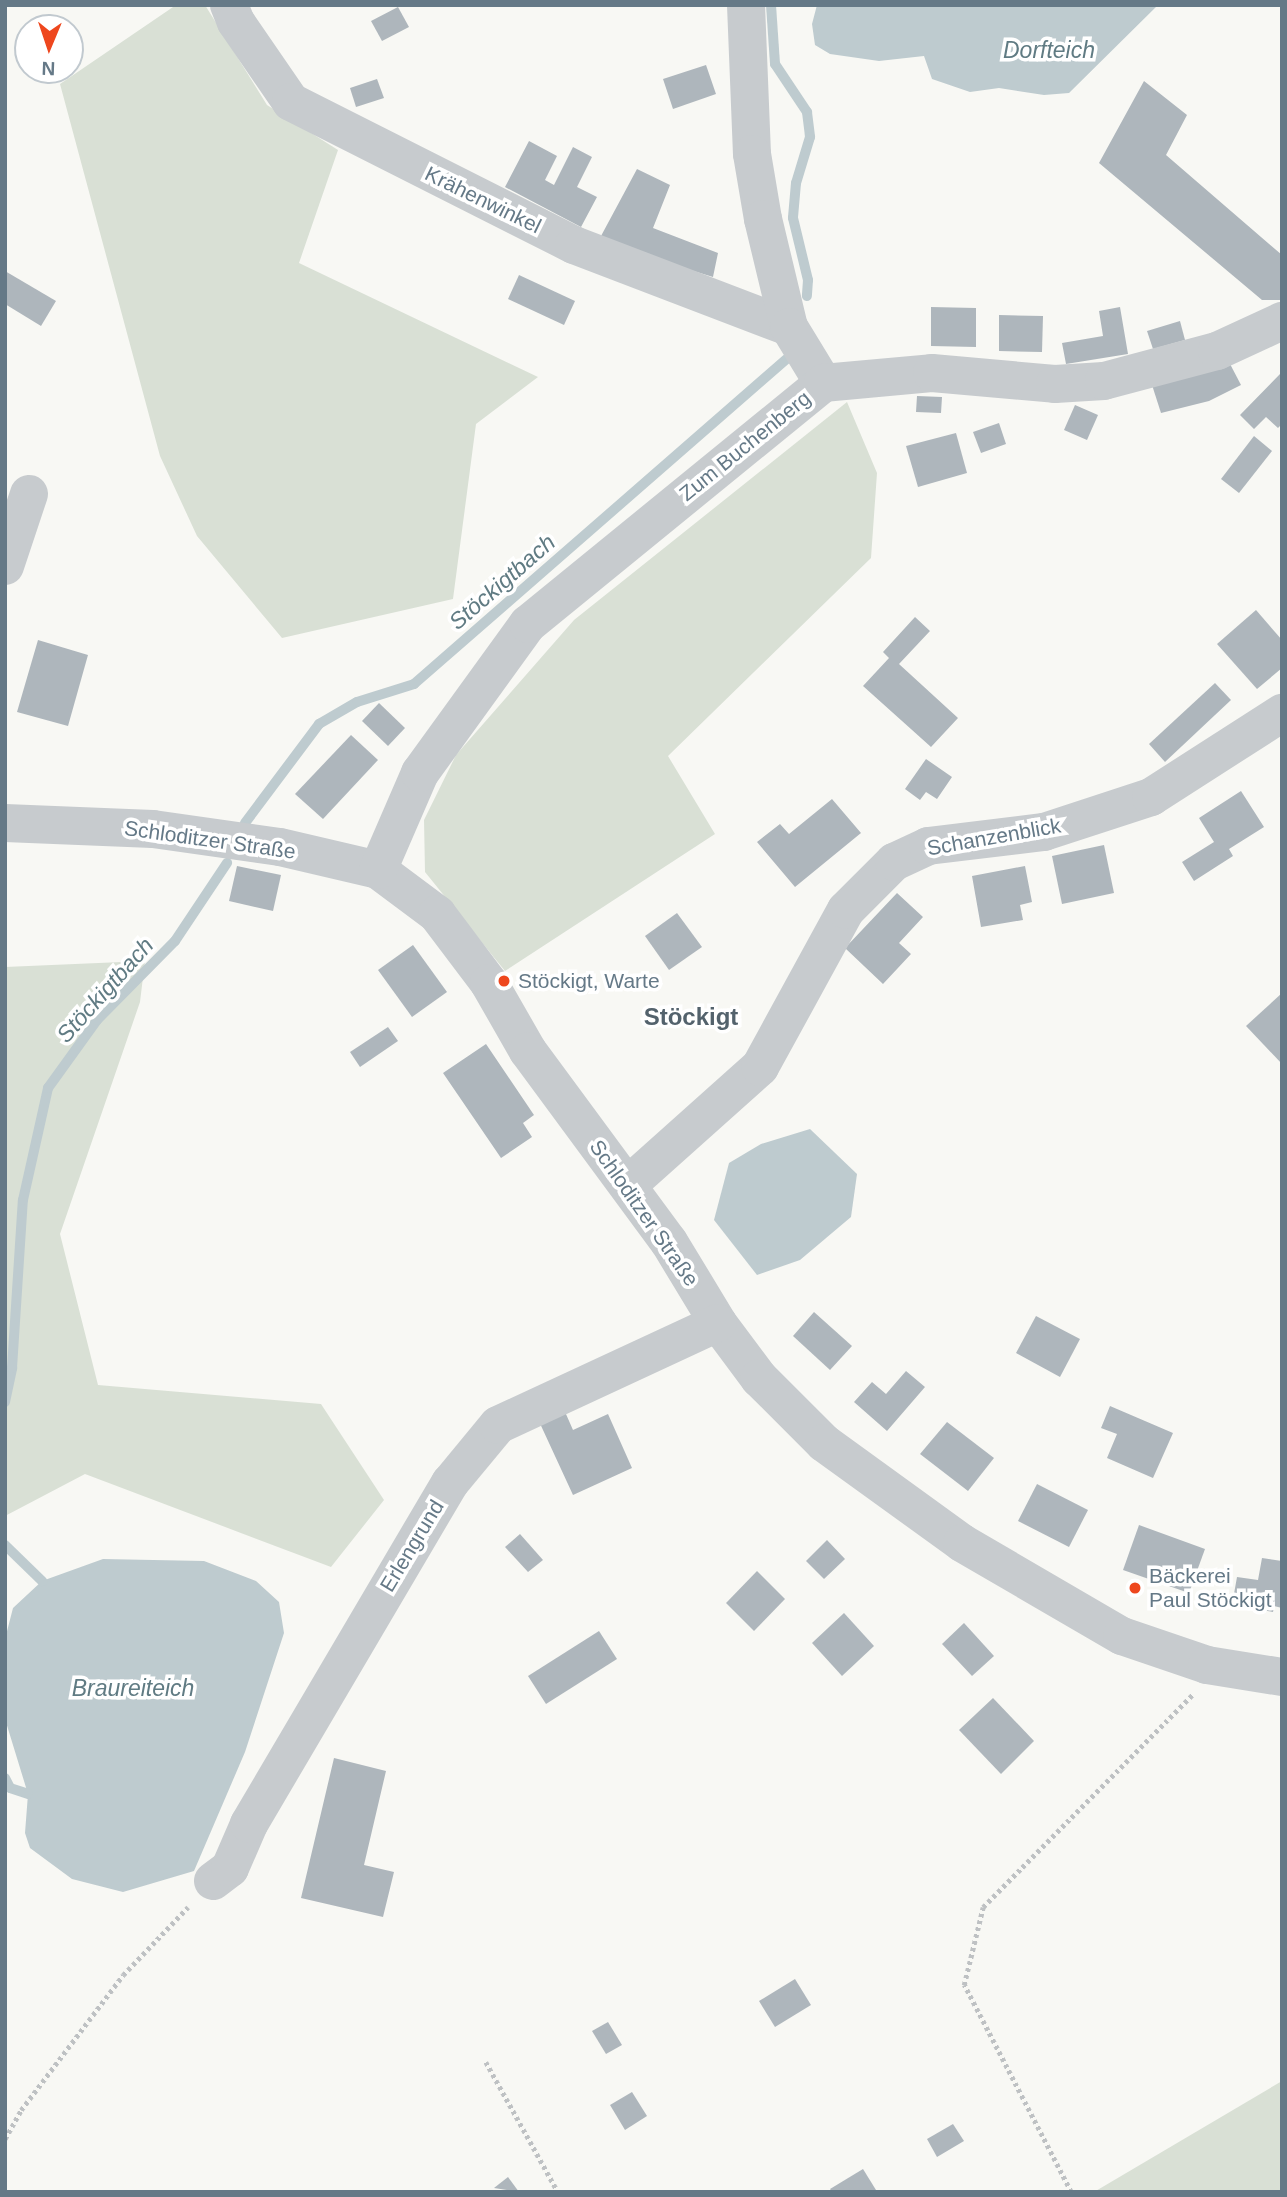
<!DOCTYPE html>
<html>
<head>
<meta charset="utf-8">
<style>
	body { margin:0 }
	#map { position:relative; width:1287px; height:2197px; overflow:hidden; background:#f8f8f4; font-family:Arial,sans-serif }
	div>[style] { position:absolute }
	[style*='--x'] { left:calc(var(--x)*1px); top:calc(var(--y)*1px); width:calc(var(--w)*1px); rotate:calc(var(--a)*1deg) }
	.green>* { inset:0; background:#d9e0d5 }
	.water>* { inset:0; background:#becbcf }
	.stream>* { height:10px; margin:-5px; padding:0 5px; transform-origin:5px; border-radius:5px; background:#becbcf }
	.building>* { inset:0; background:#aeb6bc }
	.path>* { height:4.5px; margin-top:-2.25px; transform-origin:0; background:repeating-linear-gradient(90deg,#bec1c3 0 3.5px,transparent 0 7px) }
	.minor>* { height:38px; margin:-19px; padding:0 19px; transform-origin:19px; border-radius:19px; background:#c7cbce }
	.dots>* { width:19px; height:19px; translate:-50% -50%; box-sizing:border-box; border:4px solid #fff; border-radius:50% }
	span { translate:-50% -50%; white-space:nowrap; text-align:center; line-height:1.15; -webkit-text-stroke:7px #fff; paint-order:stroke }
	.street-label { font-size:21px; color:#657987 }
	.poi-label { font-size:21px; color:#657987 }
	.left { translate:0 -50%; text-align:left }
	.water-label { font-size:23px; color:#607b83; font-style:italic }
	.quarter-label { font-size:24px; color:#53626c; font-weight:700 }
	.frame { position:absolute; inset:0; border:7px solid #657987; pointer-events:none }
	.north { position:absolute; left:14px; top:14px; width:70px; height:70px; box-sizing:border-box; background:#fff; border:2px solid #c1c9cf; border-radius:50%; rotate:182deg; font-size:19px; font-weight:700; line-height:28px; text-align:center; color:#657987 }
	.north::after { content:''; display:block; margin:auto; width:24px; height:32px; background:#ee471e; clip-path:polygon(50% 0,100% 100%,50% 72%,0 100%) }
</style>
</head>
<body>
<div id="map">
	<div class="green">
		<div style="clip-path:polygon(176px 5px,205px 5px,267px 105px,338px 150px,299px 263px,538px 377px,476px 424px,453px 599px,282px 638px,197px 536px,160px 456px,60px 84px)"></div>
		<div style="clip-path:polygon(847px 402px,877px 473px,871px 558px,668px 756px,715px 834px,505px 971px,425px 872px,424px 820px,456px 755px,574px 620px)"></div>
		<div style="clip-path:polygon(145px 961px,140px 1002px,60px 1234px,98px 1385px,321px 1404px,384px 1500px,331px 1567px,85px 1474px,5px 1516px,5px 967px)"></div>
		<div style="clip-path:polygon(1282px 2081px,1282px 2192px,1094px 2192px)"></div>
	</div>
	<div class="water">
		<div style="clip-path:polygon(817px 5px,1158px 5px,1069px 93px,1044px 95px,999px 88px,970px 92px,932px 79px,924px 56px,879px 61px,830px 54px,815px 45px,812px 24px)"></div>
		<div style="clip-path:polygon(810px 1129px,857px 1174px,851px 1217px,800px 1260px,757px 1275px,714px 1220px,729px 1163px,761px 1144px)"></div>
		<div style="clip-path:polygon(103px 1559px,204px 1561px,256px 1581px,279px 1602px,284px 1633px,245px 1752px,194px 1871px,123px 1892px,72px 1879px,30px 1848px,25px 1833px,28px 1794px,5px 1719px,5px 1639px,13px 1608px,42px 1581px)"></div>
	</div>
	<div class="stream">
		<div style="--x:771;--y:5;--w:59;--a:86.1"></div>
		<div style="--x:775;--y:64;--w:58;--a:56.3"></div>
		<div style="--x:807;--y:112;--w:25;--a:83"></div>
		<div style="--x:810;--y:137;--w:48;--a:106.9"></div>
		<div style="--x:796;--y:183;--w:35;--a:95"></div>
		<div style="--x:793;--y:218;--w:64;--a:76.4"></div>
		<div style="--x:808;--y:280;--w:16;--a:94"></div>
		<div style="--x:245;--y:823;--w:124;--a:-53.2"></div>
		<div style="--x:319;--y:724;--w:44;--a:-30.1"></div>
		<div style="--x:357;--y:702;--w:60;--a:-17.5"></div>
		<div style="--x:414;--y:684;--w:494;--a:-41.1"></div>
		<div style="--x:5;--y:1402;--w:35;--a:-78"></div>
		<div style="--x:12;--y:1368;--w:168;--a:-86.3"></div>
		<div style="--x:23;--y:1200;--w:115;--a:-77.4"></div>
		<div style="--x:48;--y:1088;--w:84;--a:-54.2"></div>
		<div style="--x:97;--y:1020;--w:111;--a:-45.4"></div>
		<div style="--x:175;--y:941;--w:94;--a:-56.3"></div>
		<div style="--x:5;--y:1545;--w:52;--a:44.2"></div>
		<div style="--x:5;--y:1778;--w:11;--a:63"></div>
		<div style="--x:10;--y:1788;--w:19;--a:18"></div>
	</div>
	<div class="building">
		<div style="clip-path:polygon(398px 7px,409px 27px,382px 41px,371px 21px)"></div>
		<div style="clip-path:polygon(706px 65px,716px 94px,673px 109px,663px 79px)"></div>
		<div style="clip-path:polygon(377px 79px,384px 98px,356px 107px,350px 88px)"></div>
		<div style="clip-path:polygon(1144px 81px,1187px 115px,1166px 155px,1282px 255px,1282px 300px,1262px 300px,1099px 163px)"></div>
		<div style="clip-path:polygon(529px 141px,557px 156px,545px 180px,554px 185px,573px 147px,592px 157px,577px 187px,597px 197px,581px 227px,505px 187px)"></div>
		<div style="clip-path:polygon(637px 169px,670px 185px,653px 228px,718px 253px,713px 277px,635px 253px,601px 236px)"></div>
		<div style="clip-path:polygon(5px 271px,56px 301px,41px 326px,5px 304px)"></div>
		<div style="clip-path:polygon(519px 275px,575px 301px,564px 325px,508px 299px)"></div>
		<div style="clip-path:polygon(931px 307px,976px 308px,976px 347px,931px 346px)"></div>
		<div style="clip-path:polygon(1120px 307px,1128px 354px,1066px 364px,1062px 343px,1103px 336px,1099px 311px)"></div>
		<div style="clip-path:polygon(999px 315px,1043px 316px,1042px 352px,999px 351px)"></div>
		<div style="clip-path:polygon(1180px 321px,1185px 340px,1153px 349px,1147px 331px)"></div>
		<div style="clip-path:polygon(1229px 362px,1241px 385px,1209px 401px,1161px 413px,1152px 385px)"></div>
		<div style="clip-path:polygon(1280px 374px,1282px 424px,1278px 428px,1266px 417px,1254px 429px,1240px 415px)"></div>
		<div style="clip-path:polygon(917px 396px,942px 397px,941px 413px,916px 412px)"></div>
		<div style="clip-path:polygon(1075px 405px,1098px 415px,1087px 440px,1064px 430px)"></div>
		<div style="clip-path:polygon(999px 423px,1006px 444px,981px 453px,973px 432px)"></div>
		<div style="clip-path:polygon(956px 433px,967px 473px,918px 487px,906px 446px)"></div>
		<div style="clip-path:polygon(1254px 436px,1272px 451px,1239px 493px,1221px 479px)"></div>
		<div style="clip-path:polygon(1256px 610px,1282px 640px,1282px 668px,1257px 689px,1217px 644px)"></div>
		<div style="clip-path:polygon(915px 617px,930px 631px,899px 664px,958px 718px,931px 747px,863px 686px,889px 658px,883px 652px)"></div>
		<div style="clip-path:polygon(38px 640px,88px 655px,68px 726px,17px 712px)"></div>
		<div style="clip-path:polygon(1215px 683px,1231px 700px,1165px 762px,1149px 744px)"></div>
		<div style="clip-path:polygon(379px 703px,405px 728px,388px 746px,362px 721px)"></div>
		<div style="clip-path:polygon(351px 735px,378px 760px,323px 819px,295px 794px)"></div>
		<div style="clip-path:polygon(926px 759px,952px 777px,937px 799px,926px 792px,920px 800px,905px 789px)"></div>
		<div style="clip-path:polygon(1241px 791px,1264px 827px,1229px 849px,1233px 856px,1194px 881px,1182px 862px,1214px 842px,1199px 818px)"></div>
		<div style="clip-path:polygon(832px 799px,861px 833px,795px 887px,757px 842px,780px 824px,789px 834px)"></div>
		<div style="clip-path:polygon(1104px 845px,1114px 893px,1062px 904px,1052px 856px)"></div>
		<div style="clip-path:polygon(237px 866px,281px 875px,273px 911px,229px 901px)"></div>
		<div style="clip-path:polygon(1025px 866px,1032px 902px,1020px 905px,1023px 920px,981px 927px,972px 876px)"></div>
		<div style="clip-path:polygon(897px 893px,923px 917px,899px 943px,911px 954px,883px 984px,845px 948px)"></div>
		<div style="clip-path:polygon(677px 913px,702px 947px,669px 970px,645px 936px)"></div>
		<div style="clip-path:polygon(413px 945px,447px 992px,412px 1017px,378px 970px)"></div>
		<div style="clip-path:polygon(1282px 993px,1282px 1064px,1246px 1026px)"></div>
		<div style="clip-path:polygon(388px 1027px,398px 1041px,360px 1067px,350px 1052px)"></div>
		<div style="clip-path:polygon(486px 1044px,534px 1115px,523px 1123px,532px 1137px,501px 1158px,443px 1073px)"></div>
		<div style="clip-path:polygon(814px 1312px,852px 1346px,830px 1370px,793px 1336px)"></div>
		<div style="clip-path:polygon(1036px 1316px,1080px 1339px,1060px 1377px,1016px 1353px)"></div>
		<div style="clip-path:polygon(906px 1371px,925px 1387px,887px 1431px,854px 1402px,872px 1382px,886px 1394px)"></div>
		<div style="clip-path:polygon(562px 1405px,573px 1430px,608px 1414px,632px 1468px,573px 1495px,537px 1417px)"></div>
		<div style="clip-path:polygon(1110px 1406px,1173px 1433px,1153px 1478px,1107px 1458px,1117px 1434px,1101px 1428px)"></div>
		<div style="clip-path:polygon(947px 1422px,994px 1458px,968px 1491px,920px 1454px)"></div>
		<div style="clip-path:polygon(1037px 1484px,1088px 1510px,1069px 1547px,1018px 1521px)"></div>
		<div style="clip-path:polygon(1139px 1525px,1205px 1549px,1189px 1593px,1123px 1570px)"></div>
		<div style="clip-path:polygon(520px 1534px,543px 1560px,528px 1572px,505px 1547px)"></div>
		<div style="clip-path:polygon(827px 1540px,845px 1559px,824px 1579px,806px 1561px)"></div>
		<div style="clip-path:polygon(1262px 1558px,1282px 1561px,1282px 1608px,1274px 1606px,1273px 1612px,1232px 1605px,1237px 1577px,1258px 1580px)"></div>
		<div style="clip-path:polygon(757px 1571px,785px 1599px,754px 1631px,726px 1603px)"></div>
		<div style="clip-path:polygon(844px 1613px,874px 1646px,842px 1676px,812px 1643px)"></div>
		<div style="clip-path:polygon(964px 1623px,994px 1656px,972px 1676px,942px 1644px)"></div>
		<div style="clip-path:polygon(599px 1631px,617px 1659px,546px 1704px,528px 1676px)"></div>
		<div style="clip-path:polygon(993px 1698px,1034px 1741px,1001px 1774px,959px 1730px)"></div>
		<div style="clip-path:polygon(334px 1758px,386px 1771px,364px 1865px,394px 1872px,383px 1917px,301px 1898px)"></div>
		<div style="clip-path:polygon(795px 1979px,811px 2005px,775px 2027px,759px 2001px)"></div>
		<div style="clip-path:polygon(608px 2022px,622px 2045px,606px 2054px,592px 2031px)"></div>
		<div style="clip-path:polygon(632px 2092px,647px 2116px,625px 2130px,610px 2105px)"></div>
		<div style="clip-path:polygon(953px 2124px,964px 2141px,937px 2157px,927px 2139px)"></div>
		<div style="clip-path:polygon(863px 2169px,876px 2190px,832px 2192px,830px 2189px)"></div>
		<div style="clip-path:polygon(508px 2177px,519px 2192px,494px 2188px)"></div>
	</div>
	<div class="path">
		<div style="--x:486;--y:2062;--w:149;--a:61"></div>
		<div style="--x:5;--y:2139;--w:33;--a:-61"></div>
		<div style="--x:21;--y:2110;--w:169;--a:-52.9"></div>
		<div style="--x:123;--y:1975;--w:94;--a:-46.3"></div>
		<div style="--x:1071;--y:2192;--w:233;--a:-117.3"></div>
		<div style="--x:964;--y:1985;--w:80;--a:-76.3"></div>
		<div style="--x:983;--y:1907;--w:298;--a:-45.4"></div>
	</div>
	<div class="minor">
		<div style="--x:229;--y:5;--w:18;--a:68"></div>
		<div style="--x:236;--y:22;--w:97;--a:55.5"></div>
		<div style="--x:291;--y:102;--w:317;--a:26.8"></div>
		<div style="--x:574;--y:245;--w:230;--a:20.9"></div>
		<div style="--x:746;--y:5;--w:149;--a:87.7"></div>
		<div style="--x:752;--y:154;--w:66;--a:80.4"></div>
		<div style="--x:763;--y:219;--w:111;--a:76.5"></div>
		<div style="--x:789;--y:327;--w:66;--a:58.7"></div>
		<div style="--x:5;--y:566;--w:76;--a:-71.6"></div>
		<div style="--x:5;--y:823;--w:148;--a:2.3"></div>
		<div style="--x:153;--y:829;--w:128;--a:8.1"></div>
		<div style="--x:280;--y:847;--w:101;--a:13.2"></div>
		<div style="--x:378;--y:870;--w:74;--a:36.7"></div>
		<div style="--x:437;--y:914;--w:86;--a:53"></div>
		<div style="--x:489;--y:983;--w:78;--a:60.2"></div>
		<div style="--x:528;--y:1051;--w:237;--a:53.6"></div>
		<div style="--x:669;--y:1242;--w:95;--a:58.8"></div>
		<div style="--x:718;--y:1323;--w:69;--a:53.3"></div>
		<div style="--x:759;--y:1378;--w:92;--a:45"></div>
		<div style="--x:824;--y:1443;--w:170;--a:35.9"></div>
		<div style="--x:962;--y:1543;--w:185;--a:30.2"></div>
		<div style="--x:1122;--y:1636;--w:90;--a:18.8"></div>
		<div style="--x:1207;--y:1665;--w:76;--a:9.1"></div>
		<div style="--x:378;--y:870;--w:106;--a:-66.6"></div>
		<div style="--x:420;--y:773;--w:184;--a:-54.1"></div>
		<div style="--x:528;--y:624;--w:381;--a:-39.2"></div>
		<div style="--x:823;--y:383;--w:109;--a:-5.2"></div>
		<div style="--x:932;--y:373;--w:123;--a:5.1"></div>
		<div style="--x:1055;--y:384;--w:49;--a:-3.5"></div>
		<div style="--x:1104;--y:381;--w:117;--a:-14.9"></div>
		<div style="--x:1217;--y:351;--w:72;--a:-24.8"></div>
		<div style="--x:628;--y:1185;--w:177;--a:-41.8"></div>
		<div style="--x:760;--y:1067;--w:179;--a:-61.3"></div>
		<div style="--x:846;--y:910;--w:68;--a:-45"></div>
		<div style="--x:894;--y:862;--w:38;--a:-25"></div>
		<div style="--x:928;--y:846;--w:117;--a:-6.9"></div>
		<div style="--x:1044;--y:832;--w:113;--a:-18.1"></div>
		<div style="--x:1151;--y:797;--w:156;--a:-32.7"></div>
		<div style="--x:213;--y:1881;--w:21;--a:-37"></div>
		<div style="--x:230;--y:1868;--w:48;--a:-66.6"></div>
		<div style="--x:249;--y:1824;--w:396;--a:-59.5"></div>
		<div style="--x:450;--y:1483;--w:75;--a:-50.4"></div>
		<div style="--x:498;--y:1425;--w:242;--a:-24.9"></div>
	</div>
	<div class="dots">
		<div style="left:504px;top:981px;background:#ee471e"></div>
		<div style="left:1135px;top:1588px;background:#ee471e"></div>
	</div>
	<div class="street-label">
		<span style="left:483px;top:200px;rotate:26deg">Krähenwinkel</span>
		<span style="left:745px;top:446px;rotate:-39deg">Zum Buchenberg</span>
		<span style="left:994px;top:837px;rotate:-10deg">Schanzenblick</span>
		<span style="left:210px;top:840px;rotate:8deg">Schloditzer Straße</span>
		<span style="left:644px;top:1213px;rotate:55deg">Schloditzer Straße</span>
		<span style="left:412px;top:1546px;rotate:-59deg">Erlengrund</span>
	</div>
	<div class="poi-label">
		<span class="left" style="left:518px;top:981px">Stöckigt, Warte</span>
		<span class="left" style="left:1149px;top:1588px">Bäckerei<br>Paul Stöckigt</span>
	</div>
	<div class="water-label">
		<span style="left:1049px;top:50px">Dorfteich</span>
		<span style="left:502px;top:582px;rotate:-41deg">Stöckigtbach</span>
		<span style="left:105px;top:990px;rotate:-48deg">Stöckigtbach</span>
		<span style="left:133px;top:1688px">Braureiteich</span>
	</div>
	<div class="quarter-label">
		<span style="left:691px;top:1017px">Stöckigt</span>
	</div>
	<div class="frame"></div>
	<div class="north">N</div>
</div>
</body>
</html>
